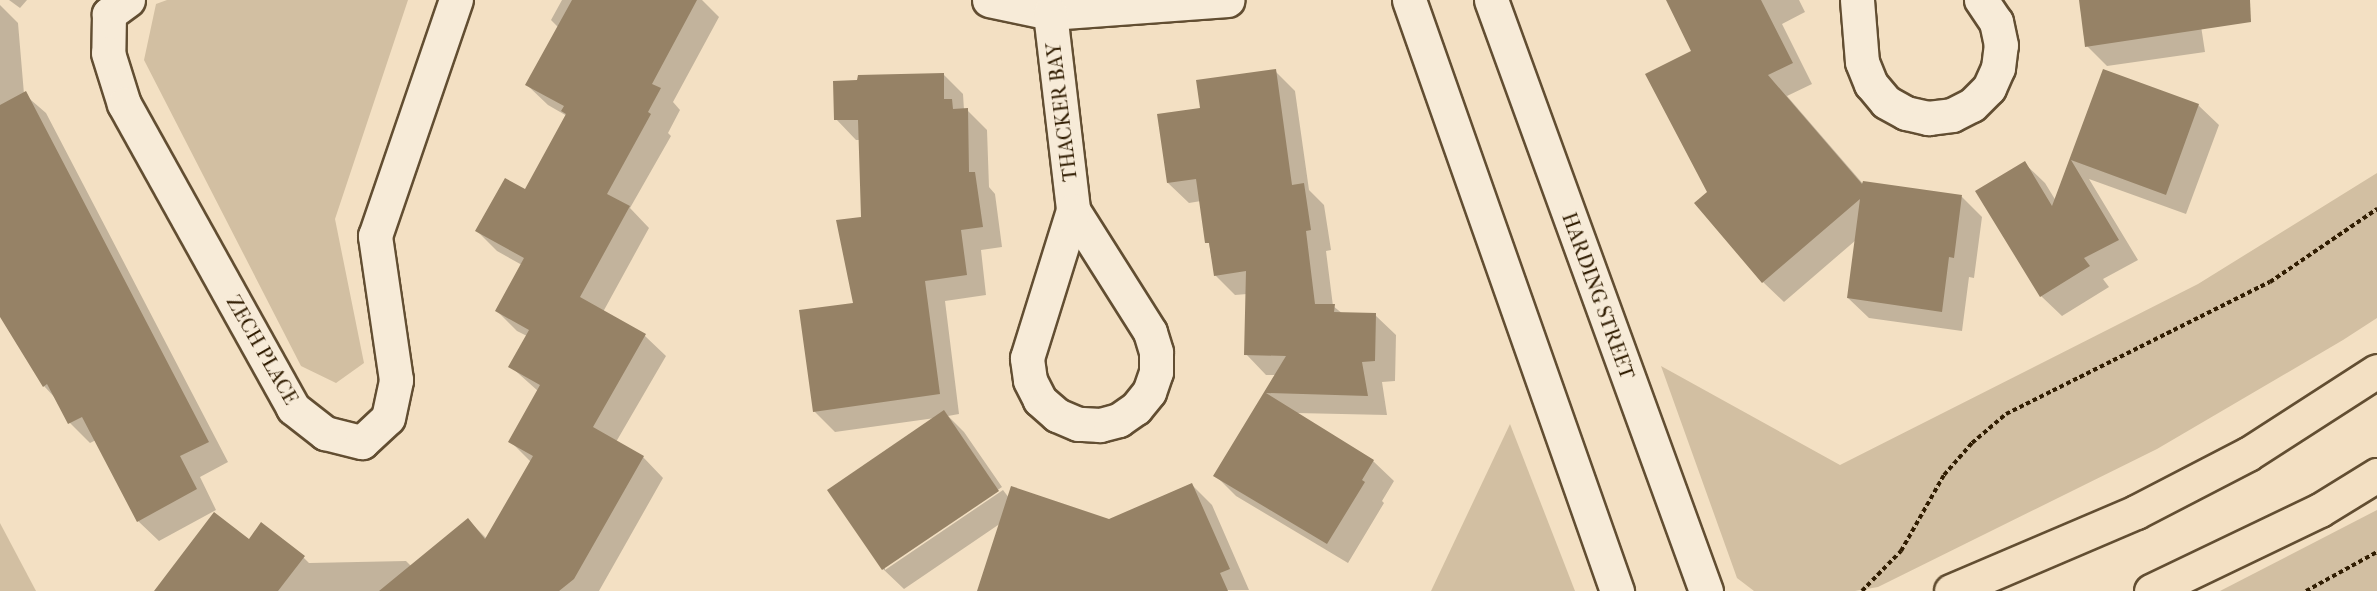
<!DOCTYPE html>
<html>
<head>
<meta charset="utf-8">
<style>
	body { margin:0 }
	#map { position:relative; width:2377px; height:591px; overflow:hidden; background:#f3e0c3; font-family:"IM FELL French Canon",serif }
	div>[style] { position:absolute }
	[style*='--x'] { left:calc(var(--x)*1px); top:calc(var(--y)*1px); width:calc(var(--w)*1px); rotate:calc(var(--a)*1deg) }
	.green>* { inset:0; background:#d2bfa2 }
	.shadow>* { inset:0; background:#0003 }
	.building>* { inset:0; background:#968266 }
	.path>* { height:4px; margin-top:-2px; transform-origin:0; background:repeating-linear-gradient(90deg,#311d02 0 4.5px,transparent 0 7.5px) }
	.roads { filter:drop-shadow(2px 0 #624e32) drop-shadow(-2px 0 #624e32) drop-shadow(0 2px #624e32) drop-shadow(0 -2px #624e32) }
	.minor>* { height:33px; margin:-16.5px; padding:0 16.5px; transform-origin:16.5px; border-radius:16.5px; background:#f7ebd8 }
	.major>* { height:33px; margin:-16.5px; padding:0 16.5px; transform-origin:16.5px; border-radius:16.5px; background:#f3e0c3 }
	span { translate:-50% -50%; white-space:nowrap; text-align:center; line-height:1.15; -webkit-text-stroke:4.5px #f7ebd8; paint-order:stroke }
	.street-label { font-size:20px; color:#311d02 }
</style>
</head>
<body>
<div id="map">
	<div class="green">
		<div style="clip-path:polygon(167px 0,408px 0,335px 219px,364px 363px,336px 383px,301px 366px,144px 60px,156px 4px)"></div>
		<div style="clip-path:polygon(2377px 173px,2377px 318px,2343px 340px,2157px 449px,1878px 587px,1855px 591px,1754px 591px,1737px 578px,1661px 366px,1840px 465px,2198px 284px)"></div>
		<div style="clip-path:polygon(1510px 424px,1575px 591px,1431px 591px)"></div>
		<div style="clip-path:polygon(2377px 510px,2377px 591px,2220px 591px)"></div>
		<div style="clip-path:polygon(0 523px,36px 591px,0 591px)"></div>
	</div>
	<div class="shadow">
		<div style="clip-path:polygon(9px 0,27px 0,20px 8px)"></div>
		<div style="clip-path:polygon(562px 0,702px 0,719px 17px,673px 102px,680px 110px,668px 133px,671px 136px,630px 208px,649px 228px,603px 312px,645px 336px,666px 356px,616px 442px,643px 457px,663px 478px,599px 591px,453px 591px,468px 520px,487px 539px,531px 462px,510px 441px,538px 391px,510px 366px,527px 336px,517px 331px,496px 310px,522px 265px,497px 251px,477px 231px,525px 191px,567px 116px,548px 105px,527px 85px,558px 27px,551px 20px)"></div>
		<div style="clip-path:polygon(1667px 0,1799px 0,1805px 12px,1782px 24px,1812px 84px,1787px 96px,1864px 185px,1962px 197px,1982px 217px,1974px 278px,1969px 277px,1962px 331px,1869px 318px,1848px 298px,1856px 240px,1784px 302px,1763px 282px,1696px 203px,1708px 193px,1693px 51px)"></div>
		<div style="clip-path:polygon(2080px 0,2197px 0,2205px 52px,2107px 66px,2087px 46px)"></div>
		<div style="clip-path:polygon(0 5px,18px 23px,24px 94px,46px 113px,228px 462px,200px 477px,216px 510px,159px 541px,138px 521px,96px 440px,90px 443px,70px 423px,57px 400px,44px 386px,0 314px)"></div>
		<div style="clip-path:polygon(2104px 70px,2198px 105px,2219px 125px,2186px 214px,2089px 179px,2138px 260px,2103px 279px,2109px 287px,2062px 316px,2041px 296px,2024px 163px,2045px 183px,2056px 201px)"></div>
		<div style="clip-path:polygon(1275px 71px,1295px 91px,1309px 190px,1324px 205px,1331px 250px,1326px 251px,1333px 306px,1343px 314px,1375px 315px,1396px 335px,1395px 381px,1382px 382px,1387px 415px,1296px 413px,1373px 461px,1394px 481px,1382px 501px,1384px 503px,1348px 563px,1236px 496px,1215px 475px,1276px 375px,1266px 375px,1246px 354px,1247px 294px,1235px 295px,1215px 275px,1201px 201px,1189px 203px,1168px 183px,1202px 110px)"></div>
		<div style="clip-path:polygon(943px 74px,963px 94px,964px 110px,967px 110px,987px 130px,989px 187px,995px 194px,1002px 247px,981px 250px,986px 295px,945px 301px,959px 414px,948px 416px,964px 432px,1002px 487px,885px 566px,885px 570px,1003px 490px,1009px 498px,1109px 520px,1191px 484px,1212px 505px,1249px 590px,979px 591px,1001px 523px,904px 589px,883px 569px,829px 490px,935px 418px,835px 432px,814px 411px,855px 304px,863px 218px,860px 140px,856px 140px,836px 119px)"></div>
		<div style="clip-path:polygon(249px 541px,299px 553px,309px 563px,406px 561px,426px 581px,426px 591px,169px 591px)"></div>
	</div>
	<div class="building">
		<div style="clip-path:polygon(572px 0,697px 0,652px 84px,661px 88px,648px 112px,651px 114px,607px 194px,630px 206px,580px 297px,646px 334px,593px 427px,644px 456px,574px 579px,559px 591px,379px 591px,468px 518px,485px 539px,533px 456px,508px 442px,540px 385px,508px 367px,529px 330px,495px 311px,524px 258px,475px 231px,505px 178px,525px 189px,566px 114px,561px 111px,564px 106px,525px 85px)"></div>
		<div style="clip-path:polygon(1666px 0,1761px 0,1793px 63px,1768px 75px,1862px 184px,1863px 181px,1962px 195px,1954px 258px,1949px 257px,1942px 312px,1847px 298px,1860px 199px,1762px 283px,1694px 203px,1707px 192px,1645px 74px,1691px 51px)"></div>
		<div style="clip-path:polygon(2079px 0,2250px 0,2251px 22px,2085px 47px)"></div>
		<div style="clip-path:polygon(1276px 69px,1292px 185px,1304px 183px,1311px 230px,1306px 231px,1315px 304px,1335px 304px,1334px 312px,1376px 313px,1375px 361px,1362px 362px,1368px 396px,1266px 393px,1374px 460px,1362px 480px,1365px 482px,1327px 544px,1213px 476px,1286px 356px,1244px 355px,1246px 271px,1214px 276px,1209px 243px,1205px 243px,1196px 179px,1167px 183px,1157px 114px,1200px 108px,1196px 80px)"></div>
		<div style="clip-path:polygon(2103px 69px,2199px 104px,2166px 195px,2071px 160px,2119px 240px,2084px 258px,2090px 266px,2040px 297px,1975px 191px,2025px 161px,2052px 206px)"></div>
		<div style="clip-path:polygon(944px 73px,944px 99px,952px 99px,953px 109px,968px 108px,969px 172px,975px 172px,983px 227px,961px 230px,967px 275px,925px 281px,940px 394px,813px 412px,799px 310px,853px 303px,836px 220px,861px 217px,858px 120px,834px 120px,833px 81px,857px 80px,858px 75px)"></div>
		<div style="clip-path:polygon(26px 91px,209px 442px,180px 456px,197px 489px,137px 522px,82px 417px,68px 424px,47px 384px,43px 387px,0 317px,0 105px)"></div>
		<div style="clip-path:polygon(944px 410px,999px 491px,882px 570px,827px 490px)"></div>
		<div style="clip-path:polygon(1192px 483px,1230px 569px,1220px 573px,1228px 591px,977px 591px,1011px 486px,1109px 519px)"></div>
		<div style="clip-path:polygon(214px 512px,249px 539px,261px 522px,305px 556px,278px 591px,154px 591px)"></div>
	</div>
	<div class="path">
		<div style="--x:1862;--y:591;--w:56;--a:-45.7"></div>
		<div style="--x:1901;--y:551;--w:87;--a:-60.5"></div>
		<div style="--x:1944;--y:475;--w:43;--a:-48.8"></div>
		<div style="--x:1972;--y:443;--w:45;--a:-40.5"></div>
		<div style="--x:2006;--y:414;--w:295;--a:-26.6"></div>
		<div style="--x:2270;--y:282;--w:130;--a:-34.3"></div>
		<div style="--x:2306;--y:591;--w:81;--a:-28.8"></div>
	</div>
	<div class="roads">
		<div class="minor">
			<div style="--x:128;--y:0;--w:24;--a:144"></div>
			<div style="--x:109;--y:14;--w:39;--a:91"></div>
			<div style="--x:108;--y:53;--w:53;--a:72.6"></div>
			<div style="--x:124;--y:104;--w:348;--a:60.9"></div>
			<div style="--x:293;--y:408;--w:41;--a:38"></div>
			<div style="--x:325;--y:433;--w:38;--a:14"></div>
			<div style="--x:362;--y:442;--w:35;--a:-43"></div>
			<div style="--x:388;--y:418;--w:39;--a:-78"></div>
			<div style="--x:396;--y:380;--w:146;--a:-98.3"></div>
			<div style="--x:375;--y:236;--w:250;--a:-71.1"></div>
			<div style="--x:989;--y:0;--w:62;--a:12"></div>
			<div style="--x:1050;--y:13;--w:178;--a:-4.2"></div>
			<div style="--x:1409;--y:0;--w:627;--a:70.61"></div>
			<div style="--x:1491;--y:0;--w:629;--a:70.01"></div>
			<div style="--x:1857;--y:0;--w:62;--a:85.4"></div>
			<div style="--x:1862;--y:62;--w:24;--a:68"></div>
			<div style="--x:1871;--y:84;--w:23;--a:50"></div>
			<div style="--x:1886;--y:102;--w:23;--a:29"></div>
			<div style="--x:1906;--y:113;--w:23;--a:13"></div>
			<div style="--x:1928;--y:118;--w:24;--a:-7"></div>
			<div style="--x:1952;--y:115;--w:22;--a:-27"></div>
			<div style="--x:1972;--y:105;--w:24;--a:-45"></div>
			<div style="--x:1989;--y:88;--w:22;--a:-66"></div>
			<div style="--x:1998;--y:68;--w:23;--a:-83"></div>
			<div style="--x:2001;--y:45;--w:24;--a:-102"></div>
			<div style="--x:1996;--y:22;--w:27;--a:-124"></div>
			<div style="--x:1050;--y:13;--w:198;--a:83.3"></div>
			<div style="--x:1073;--y:210;--w:144;--a:57.7"></div>
			<div style="--x:1150;--y:332;--w:21;--a:73"></div>
			<div style="--x:1156;--y:352;--w:20;--a:90"></div>
			<div style="--x:1156;--y:372;--w:21;--a:109"></div>
			<div style="--x:1149;--y:392;--w:21;--a:129"></div>
			<div style="--x:1136;--y:408;--w:21;--a:145"></div>
			<div style="--x:1119;--y:420;--w:20;--a:165"></div>
			<div style="--x:1100;--y:425;--w:22;--a:-177"></div>
			<div style="--x:1078;--y:424;--w:23;--a:-157"></div>
			<div style="--x:1057;--y:415;--w:23;--a:-139"></div>
			<div style="--x:1040;--y:400;--w:22;--a:-117"></div>
			<div style="--x:1030;--y:380;--w:22;--a:-98"></div>
			<div style="--x:1027;--y:358;--w:155;--a:-72.7"></div>
		</div>
		<div class="major">
			<div style="--x:1951;--y:591;--w:201;--a:-23.1"></div>
			<div style="--x:2136;--y:512;--w:126;--a:-27.4"></div>
			<div style="--x:2248;--y:454;--w:153;--a:-32.8"></div>
			<div style="--x:2151;--y:591;--w:187;--a:-25.6"></div>
			<div style="--x:2320;--y:510;--w:67;--a:-31.6"></div>
		</div>
	</div>
	<div class="street-label">
		<span style="left:1062px;top:112px;rotate:-97deg">THACKER BAY</span>
		<span style="left:1598px;top:296px;rotate:70deg">HARDING STREET</span>
		<span style="left:262px;top:350px;rotate:60deg">ZECH PLACE</span>
	</div>
</div>
</body>
</html>
